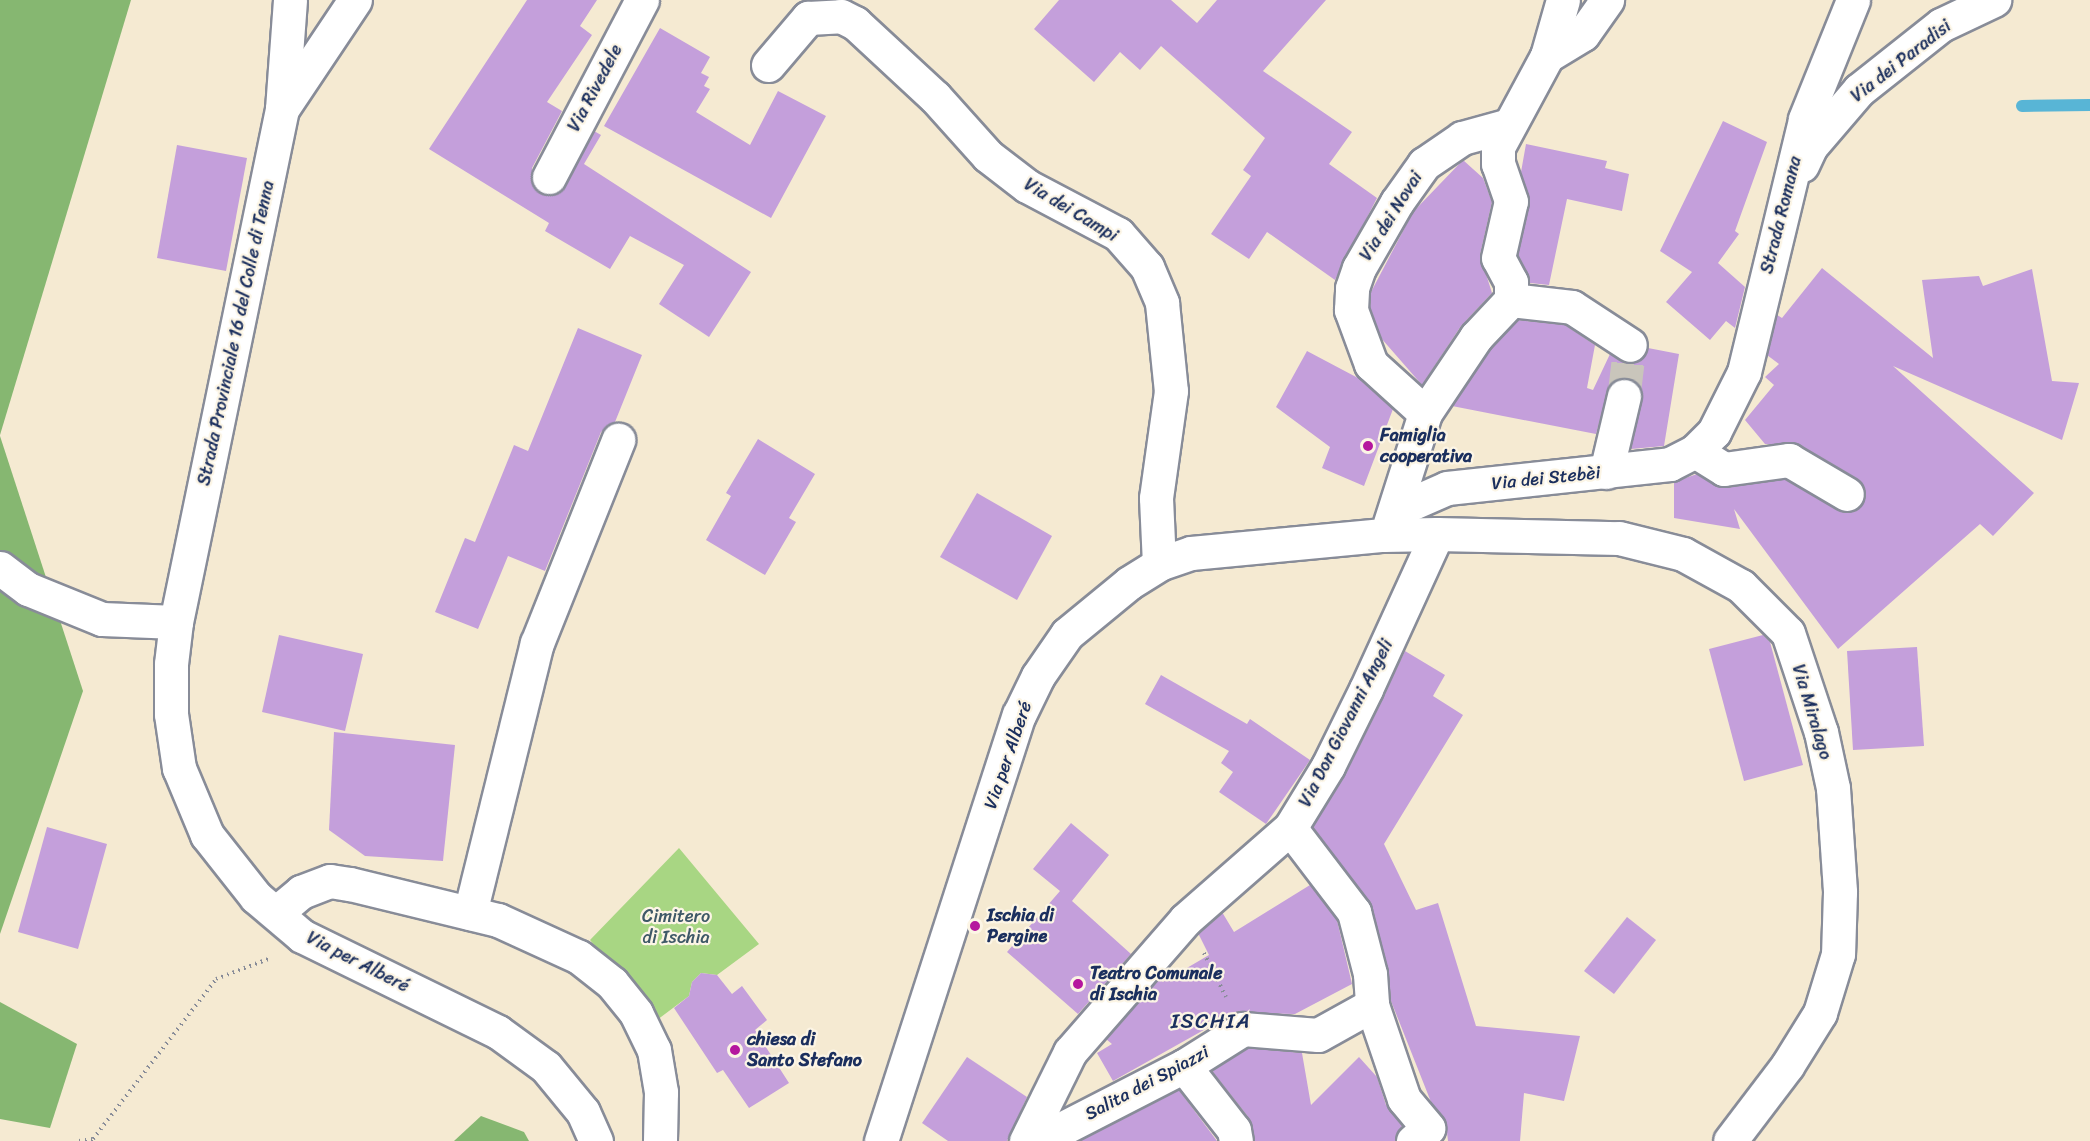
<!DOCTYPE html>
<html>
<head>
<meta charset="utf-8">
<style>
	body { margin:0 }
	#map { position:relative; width:2090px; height:1141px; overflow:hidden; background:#f5ead2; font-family:Sriracha,sans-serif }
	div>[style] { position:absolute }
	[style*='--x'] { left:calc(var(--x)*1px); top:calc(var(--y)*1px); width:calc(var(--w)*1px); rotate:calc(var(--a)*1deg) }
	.green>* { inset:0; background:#a8d683 }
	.forest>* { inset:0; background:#86b771 }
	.stream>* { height:12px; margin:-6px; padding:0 6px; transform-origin:6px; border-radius:6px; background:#58b5d6 }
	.building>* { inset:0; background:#c49fdb }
	.minor-tunnel>* { height:33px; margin-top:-16.5px; transform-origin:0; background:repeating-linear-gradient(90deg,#c9c5bb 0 33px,transparent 0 49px) }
	.path>* { height:4px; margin-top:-2px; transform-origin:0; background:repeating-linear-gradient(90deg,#888c98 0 1.5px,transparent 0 6px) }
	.roads { filter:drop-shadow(2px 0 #888c98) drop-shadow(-2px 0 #888c98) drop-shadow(0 2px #888c98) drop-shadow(0 -2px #888c98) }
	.minor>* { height:33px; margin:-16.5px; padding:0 16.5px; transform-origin:16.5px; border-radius:16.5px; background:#fff }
	.tertiary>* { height:33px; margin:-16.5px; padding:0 16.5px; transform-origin:16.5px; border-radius:16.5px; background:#fff }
	.dots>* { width:16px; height:16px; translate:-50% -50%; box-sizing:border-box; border:3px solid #fcf5e5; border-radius:50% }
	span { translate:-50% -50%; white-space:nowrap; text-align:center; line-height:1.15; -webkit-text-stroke:4.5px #fcf5e5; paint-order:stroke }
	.street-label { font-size:18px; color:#1b2f5e }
	.poi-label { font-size:18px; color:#1b2f5e; font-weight:700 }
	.left { translate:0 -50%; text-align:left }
	.park-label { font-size:18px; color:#3e5967 }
	.quarter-label { font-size:21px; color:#1b2f5e; letter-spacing:1.5px }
</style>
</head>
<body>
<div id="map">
	<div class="green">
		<div style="clip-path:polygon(679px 848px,759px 944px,717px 975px,701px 973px,692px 982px,689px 996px,657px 1020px,590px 940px)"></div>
	</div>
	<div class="forest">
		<div style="clip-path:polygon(0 0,131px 0,0 435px)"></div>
		<div style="clip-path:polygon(0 436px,83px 691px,0 934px)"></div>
		<div style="clip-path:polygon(0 1002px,77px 1044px,50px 1128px,0 1119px)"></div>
		<div style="clip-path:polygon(481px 1116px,524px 1132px,529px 1141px,454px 1141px)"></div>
	</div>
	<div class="stream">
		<div style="--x:2022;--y:106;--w:68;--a:-0.8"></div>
	</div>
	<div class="building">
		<div style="clip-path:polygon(527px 0,597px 0,580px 26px,592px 35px,547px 102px,562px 111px,532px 168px,533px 186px,541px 194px,559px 192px,594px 131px,601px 135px,584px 164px,751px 272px,709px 337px,659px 304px,684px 265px,630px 236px,610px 269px,545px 231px,549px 223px,429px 149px)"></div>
		<div style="clip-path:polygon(1059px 0,1171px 0,1197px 23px,1217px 0,1326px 0,1263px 71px,1352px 132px,1329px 164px,1377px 198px,1335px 280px,1267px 232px,1249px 259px,1211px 234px,1251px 176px,1243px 170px,1265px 138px,1161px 46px,1140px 70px,1120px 52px,1094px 82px,1034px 29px)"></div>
		<div style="clip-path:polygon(660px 28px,710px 57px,701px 73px,709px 77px,704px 86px,710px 89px,696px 112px,750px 145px,778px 91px,826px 116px,771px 218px,604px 126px)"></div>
		<div style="clip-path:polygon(1723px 121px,1767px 142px,1735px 231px,1739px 234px,1718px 263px,1745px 287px,1735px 328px,1726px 321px,1710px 340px,1666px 302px,1692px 272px,1660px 251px)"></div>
		<div style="clip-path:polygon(1526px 144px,1607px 161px,1605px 168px,1629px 174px,1622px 211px,1567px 199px,1549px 285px,1530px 283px,1518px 255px,1529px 205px,1521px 172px)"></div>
		<div style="clip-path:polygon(177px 145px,247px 158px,226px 271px,157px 258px)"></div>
		<div style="clip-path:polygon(1463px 160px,1483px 178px,1492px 202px,1480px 255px,1492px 293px,1461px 326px,1422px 385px,1381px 338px,1370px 307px,1371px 292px,1413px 212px)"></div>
		<div style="clip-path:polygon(1822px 268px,1933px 358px,1922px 280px,1979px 276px,1983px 286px,2032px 269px,2052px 381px,2079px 383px,2062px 440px,1893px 366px,2034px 493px,1993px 536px,1980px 524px,1838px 649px,1734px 509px,1740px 529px,1674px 518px,1674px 482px,1697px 474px,1726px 488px,1785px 479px,1846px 513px,1863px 504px,1866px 494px,1856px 478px,1798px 444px,1765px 444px,1745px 420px,1774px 385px,1765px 377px,1779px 364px,1767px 355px,1777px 315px,1782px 318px)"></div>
		<div style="clip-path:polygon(1518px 320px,1565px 325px,1595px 345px,1587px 388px,1593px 390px,1610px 354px,1630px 364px,1639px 361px,1648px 348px,1679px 354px,1664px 446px,1631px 449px,1642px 391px,1628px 378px,1610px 384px,1596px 434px,1452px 406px,1491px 349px)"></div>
		<div style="clip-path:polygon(578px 328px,642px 355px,615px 422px,601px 432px,545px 571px,508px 556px,478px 629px,435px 612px,465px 538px,475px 542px,514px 445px,528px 451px)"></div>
		<div style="clip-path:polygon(1307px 351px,1358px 378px,1393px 409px,1364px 486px,1322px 468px,1330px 447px,1276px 407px)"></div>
		<div style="clip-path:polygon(758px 439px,815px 474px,789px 518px,796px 522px,765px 575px,706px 540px,731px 496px,726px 493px)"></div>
		<div style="clip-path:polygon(977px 493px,1052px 536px,1017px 600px,940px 557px)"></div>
		<div style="clip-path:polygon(279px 635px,363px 654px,345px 731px,262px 712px)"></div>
		<div style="clip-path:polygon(1763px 635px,1770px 642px,1803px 765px,1744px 781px,1709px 649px)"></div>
		<div style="clip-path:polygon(1917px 647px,1924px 746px,1853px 750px,1847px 651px)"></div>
		<div style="clip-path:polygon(1405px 651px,1445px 675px,1433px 696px,1463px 715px,1384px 844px,1416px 910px,1438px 903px,1476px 1026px,1580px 1036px,1564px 1101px,1524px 1093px,1520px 1141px,1448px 1141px,1446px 1124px,1431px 1102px,1391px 1001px,1388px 970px,1372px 907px,1313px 827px,1345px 774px)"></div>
		<div style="clip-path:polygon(1161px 675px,1247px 724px,1250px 719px,1310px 760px,1266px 824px,1219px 792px,1233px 772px,1221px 763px,1229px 751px,1145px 704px)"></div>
		<div style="clip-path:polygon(334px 732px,455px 745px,443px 861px,365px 856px,329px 830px)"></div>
		<div style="clip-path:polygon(1071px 823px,1109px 855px,1072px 901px,1131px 954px,1078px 1014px,1007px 952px,1060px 891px,1033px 869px)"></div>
		<div style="clip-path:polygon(47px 827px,107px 844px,78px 949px,18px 932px)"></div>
		<div style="clip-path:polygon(1310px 885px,1337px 920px,1352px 984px,1295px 1014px,1234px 1013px,1113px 1081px,1097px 1053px,1112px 1044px,1106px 1039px,1159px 979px,1163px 982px,1209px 955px,1198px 933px,1222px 912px,1234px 932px)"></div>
		<div style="clip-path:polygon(1627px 917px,1656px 940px,1614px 994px,1584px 971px)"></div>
		<div style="clip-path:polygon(701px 973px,717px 975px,732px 994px,742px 986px,767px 1020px,755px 1030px,789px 1083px,749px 1108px,723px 1070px,717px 1073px,674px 1008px,689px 996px,692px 982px)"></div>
		<div style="clip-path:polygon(1248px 1048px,1302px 1053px,1311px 1105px,1359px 1057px,1377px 1077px,1386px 1105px,1402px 1126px,1395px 1141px,1254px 1141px,1249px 1118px,1212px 1071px)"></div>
		<div style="clip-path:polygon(967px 1057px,1027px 1097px,1007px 1141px,948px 1141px,922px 1123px)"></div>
		<div style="clip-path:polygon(1179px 1090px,1217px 1141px,1079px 1141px)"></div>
	</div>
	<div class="minor-tunnel">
		<div style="--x:1624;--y:396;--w:51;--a:-83.3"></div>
	</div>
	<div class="path">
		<div style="--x:1204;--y:953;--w:49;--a:63.4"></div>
		<div style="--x:79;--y:1141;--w:14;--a:-8"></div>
		<div style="--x:93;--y:1139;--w:202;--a:-52.4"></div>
		<div style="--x:216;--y:979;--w:59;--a:-20.9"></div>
	</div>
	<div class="roads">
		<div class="minor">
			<div style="--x:1547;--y:56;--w:42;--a:-31.4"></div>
			<div style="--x:1583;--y:34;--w:42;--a:-54.8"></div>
			<div style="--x:768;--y:65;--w:62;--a:-49.6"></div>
			<div style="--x:808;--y:18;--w:33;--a:-3"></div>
			<div style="--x:841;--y:16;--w:16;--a:27"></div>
			<div style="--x:855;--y:23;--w:109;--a:42.8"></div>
			<div style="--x:935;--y:97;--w:79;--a:48.1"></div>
			<div style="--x:988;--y:156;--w:49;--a:37.6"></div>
			<div style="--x:1027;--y:186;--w:103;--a:27.8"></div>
			<div style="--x:1118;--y:234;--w:44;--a:48.7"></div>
			<div style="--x:1147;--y:267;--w:39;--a:67"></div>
			<div style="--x:1162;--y:303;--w:88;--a:84.2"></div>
			<div style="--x:1171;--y:391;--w:108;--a:98"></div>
			<div style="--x:1156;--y:498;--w:66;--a:87.4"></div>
			<div style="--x:282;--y:109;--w:131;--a:-56.2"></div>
			<div style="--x:1802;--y:165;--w:21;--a:-65"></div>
			<div style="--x:1811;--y:146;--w:74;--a:-49.4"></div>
			<div style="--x:1859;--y:90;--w:105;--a:-38.4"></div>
			<div style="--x:1941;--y:25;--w:59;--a:-25.3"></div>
			<div style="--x:549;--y:177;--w:200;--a:-62.3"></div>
			<div style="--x:1511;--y:300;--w:61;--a:6.5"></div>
			<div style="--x:1572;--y:307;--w:69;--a:33.2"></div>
			<div style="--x:1425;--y:413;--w:73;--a:-137.8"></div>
			<div style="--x:1371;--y:364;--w:58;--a:-110.3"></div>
			<div style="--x:1351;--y:310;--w:22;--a:-87"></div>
			<div style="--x:1352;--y:288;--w:21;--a:-71"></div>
			<div style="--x:1359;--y:268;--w:76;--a:-60.1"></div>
			<div style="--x:1397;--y:202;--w:47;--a:-54.6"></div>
			<div style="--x:1424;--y:164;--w:46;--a:-34.4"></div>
			<div style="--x:1462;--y:138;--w:46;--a:-15.3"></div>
			<div style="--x:1695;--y:451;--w:34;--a:32"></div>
			<div style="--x:1724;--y:469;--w:66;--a:-7.9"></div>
			<div style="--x:1789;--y:460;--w:67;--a:30.4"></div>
			<div style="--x:1606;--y:472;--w:78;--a:-76.7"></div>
			<div style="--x:1397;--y:510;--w:55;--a:-23.7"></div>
			<div style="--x:1447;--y:488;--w:224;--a:-6.1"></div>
			<div style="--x:1670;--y:464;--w:28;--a:-27"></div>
			<div style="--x:1695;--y:451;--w:27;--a:-45"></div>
			<div style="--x:1714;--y:432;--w:67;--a:-63.4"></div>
			<div style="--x:1744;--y:372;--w:260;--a:-76.4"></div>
			<div style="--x:1805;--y:119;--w:128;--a:-68"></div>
			<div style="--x:1390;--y:523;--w:115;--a:-72.3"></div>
			<div style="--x:1425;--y:413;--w:92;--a:-56.1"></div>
			<div style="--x:1476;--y:337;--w:51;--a:-46.6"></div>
			<div style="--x:1511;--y:300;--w:18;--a:-90"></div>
			<div style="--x:1511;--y:282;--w:27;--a:-118"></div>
			<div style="--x:1498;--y:258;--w:58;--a:-77.2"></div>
			<div style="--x:1511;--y:201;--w:39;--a:-109"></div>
			<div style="--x:1498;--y:164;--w:17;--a:-90"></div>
			<div style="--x:1498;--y:147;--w:103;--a:-61.7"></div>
			<div style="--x:1547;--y:56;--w:58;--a:-74.1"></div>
			<div style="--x:0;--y:568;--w:35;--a:37"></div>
			<div style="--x:28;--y:589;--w:80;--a:22.1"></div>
			<div style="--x:102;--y:619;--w:74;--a:2.3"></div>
			<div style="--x:1290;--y:828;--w:106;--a:52.7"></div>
			<div style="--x:1354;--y:912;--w:64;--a:75.5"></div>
			<div style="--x:1370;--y:974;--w:31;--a:86"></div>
			<div style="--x:1372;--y:1005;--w:99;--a:71.2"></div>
			<div style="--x:1404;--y:1099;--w:38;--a:50"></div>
			<div style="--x:1428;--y:1128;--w:20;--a:139"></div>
			<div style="--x:276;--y:913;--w:33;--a:-40"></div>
			<div style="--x:301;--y:892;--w:31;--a:-21"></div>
			<div style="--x:330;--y:881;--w:20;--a:9"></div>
			<div style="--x:350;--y:884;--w:152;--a:13.7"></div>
			<div style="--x:498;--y:920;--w:89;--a:24.6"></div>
			<div style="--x:579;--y:957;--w:42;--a:38.2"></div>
			<div style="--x:612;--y:983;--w:38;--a:51"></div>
			<div style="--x:636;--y:1013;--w:41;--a:64.1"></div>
			<div style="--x:654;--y:1050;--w:43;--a:80.5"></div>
			<div style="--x:661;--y:1092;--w:49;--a:91.2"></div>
			<div style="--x:470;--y:913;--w:278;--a:-76.1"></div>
			<div style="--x:537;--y:643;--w:219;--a:-68.2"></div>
			<div style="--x:1184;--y:1066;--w:81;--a:52"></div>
			<div style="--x:1234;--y:1130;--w:11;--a:80"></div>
			<div style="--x:1026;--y:1141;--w:99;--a:-63.7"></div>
			<div style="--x:1070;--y:1052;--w:175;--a:-48.9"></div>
			<div style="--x:1185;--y:920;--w:140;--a:-41.2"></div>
			<div style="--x:1290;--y:828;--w:73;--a:-58.5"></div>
			<div style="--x:1328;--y:766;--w:86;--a:-63.7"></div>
			<div style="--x:1366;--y:689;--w:170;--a:-65.4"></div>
			<div style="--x:1038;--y:1141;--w:164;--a:-27.2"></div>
			<div style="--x:1184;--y:1066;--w:70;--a:-32.1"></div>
			<div style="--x:1243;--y:1029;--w:75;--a:4.6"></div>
			<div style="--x:1318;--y:1035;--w:62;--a:-29.1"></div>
		</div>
		<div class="tertiary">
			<div style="--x:290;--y:0;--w:109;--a:94.2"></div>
			<div style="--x:282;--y:109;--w:524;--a:101.67"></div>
			<div style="--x:176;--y:622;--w:42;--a:96.8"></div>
			<div style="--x:171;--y:664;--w:50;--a:90"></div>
			<div style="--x:171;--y:714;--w:55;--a:81.6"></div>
			<div style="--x:179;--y:768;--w:73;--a:67.3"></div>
			<div style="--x:207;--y:835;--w:79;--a:51.7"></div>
			<div style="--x:256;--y:897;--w:60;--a:40.3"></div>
			<div style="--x:302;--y:936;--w:218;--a:26.1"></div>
			<div style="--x:498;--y:1032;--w:59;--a:36.1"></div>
			<div style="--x:546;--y:1067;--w:58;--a:50.6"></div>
			<div style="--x:583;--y:1112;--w:32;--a:66"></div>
			<div style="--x:881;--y:1141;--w:448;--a:-72.1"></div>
			<div style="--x:1019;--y:715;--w:43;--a:-64"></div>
			<div style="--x:1038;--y:676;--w:51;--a:-55.4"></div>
			<div style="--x:1067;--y:634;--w:80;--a:-39.4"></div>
			<div style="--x:1129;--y:583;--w:36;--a:-32"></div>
			<div style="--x:1159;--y:564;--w:34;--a:-19"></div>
			<div style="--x:1191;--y:553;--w:193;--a:-5.4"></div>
			<div style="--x:1383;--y:535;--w:54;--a:-1.1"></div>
			<div style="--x:1437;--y:534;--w:182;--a:1.3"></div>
			<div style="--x:1619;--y:538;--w:66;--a:14"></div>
			<div style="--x:1683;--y:554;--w:66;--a:28.9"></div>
			<div style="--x:1741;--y:586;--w:66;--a:45"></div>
			<div style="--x:1788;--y:633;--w:104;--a:71.6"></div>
			<div style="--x:1821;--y:732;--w:57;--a:77.9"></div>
			<div style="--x:1833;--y:788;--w:104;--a:86.1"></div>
			<div style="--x:1840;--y:892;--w:62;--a:91.8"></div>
			<div style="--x:1838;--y:954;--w:62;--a:107"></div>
			<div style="--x:1820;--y:1013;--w:62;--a:121.9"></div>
			<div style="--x:1787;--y:1066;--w:94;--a:127.2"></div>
		</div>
	</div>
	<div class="dots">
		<div style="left:1368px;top:446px;background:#b5179e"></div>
		<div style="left:975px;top:926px;background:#b5179e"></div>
		<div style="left:1078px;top:984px;background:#b5179e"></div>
		<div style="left:735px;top:1050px;background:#b5179e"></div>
	</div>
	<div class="street-label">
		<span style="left:1901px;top:61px;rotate:-38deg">Via dei Paradisi</span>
		<span style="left:595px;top:88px;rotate:-62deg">Via Rivedele</span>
		<span style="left:1071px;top:210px;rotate:31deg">Via dei Campi</span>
		<span style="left:1781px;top:215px;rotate:-76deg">Strada Romana</span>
		<span style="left:1391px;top:216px;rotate:-58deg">Via dei Novai</span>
		<span style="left:236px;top:333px;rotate:-78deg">Strada Provinciale 16 del Colle di Tenna</span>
		<span style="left:1546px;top:478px;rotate:-6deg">Via dei Stebèi</span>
		<span style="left:1812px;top:712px;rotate:73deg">Via Miralago</span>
		<span style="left:1346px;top:723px;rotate:-63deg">Via Don Giovanni Angeli</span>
		<span style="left:1008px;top:755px;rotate:-71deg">Via per Alberé</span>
		<span style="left:358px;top:962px;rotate:27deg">Via per Alberé</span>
		<span style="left:1147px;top:1083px;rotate:-28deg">Salita dei Spiazzi</span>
	</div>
	<div class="poi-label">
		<span class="left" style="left:1380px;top:446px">Famiglia<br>cooperativa</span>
		<span class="left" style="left:987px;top:926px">Ischia di<br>Pergine</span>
		<span class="left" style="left:1090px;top:984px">Teatro Comunale<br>di Ischia</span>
		<span class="left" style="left:747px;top:1050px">chiesa di<br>Santo Stefano</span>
	</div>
	<div class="park-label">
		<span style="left:676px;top:927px">Cimitero<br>di Ischia</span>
	</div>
	<div class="quarter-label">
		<span style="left:1211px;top:1021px">ISCHIA</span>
	</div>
</div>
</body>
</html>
